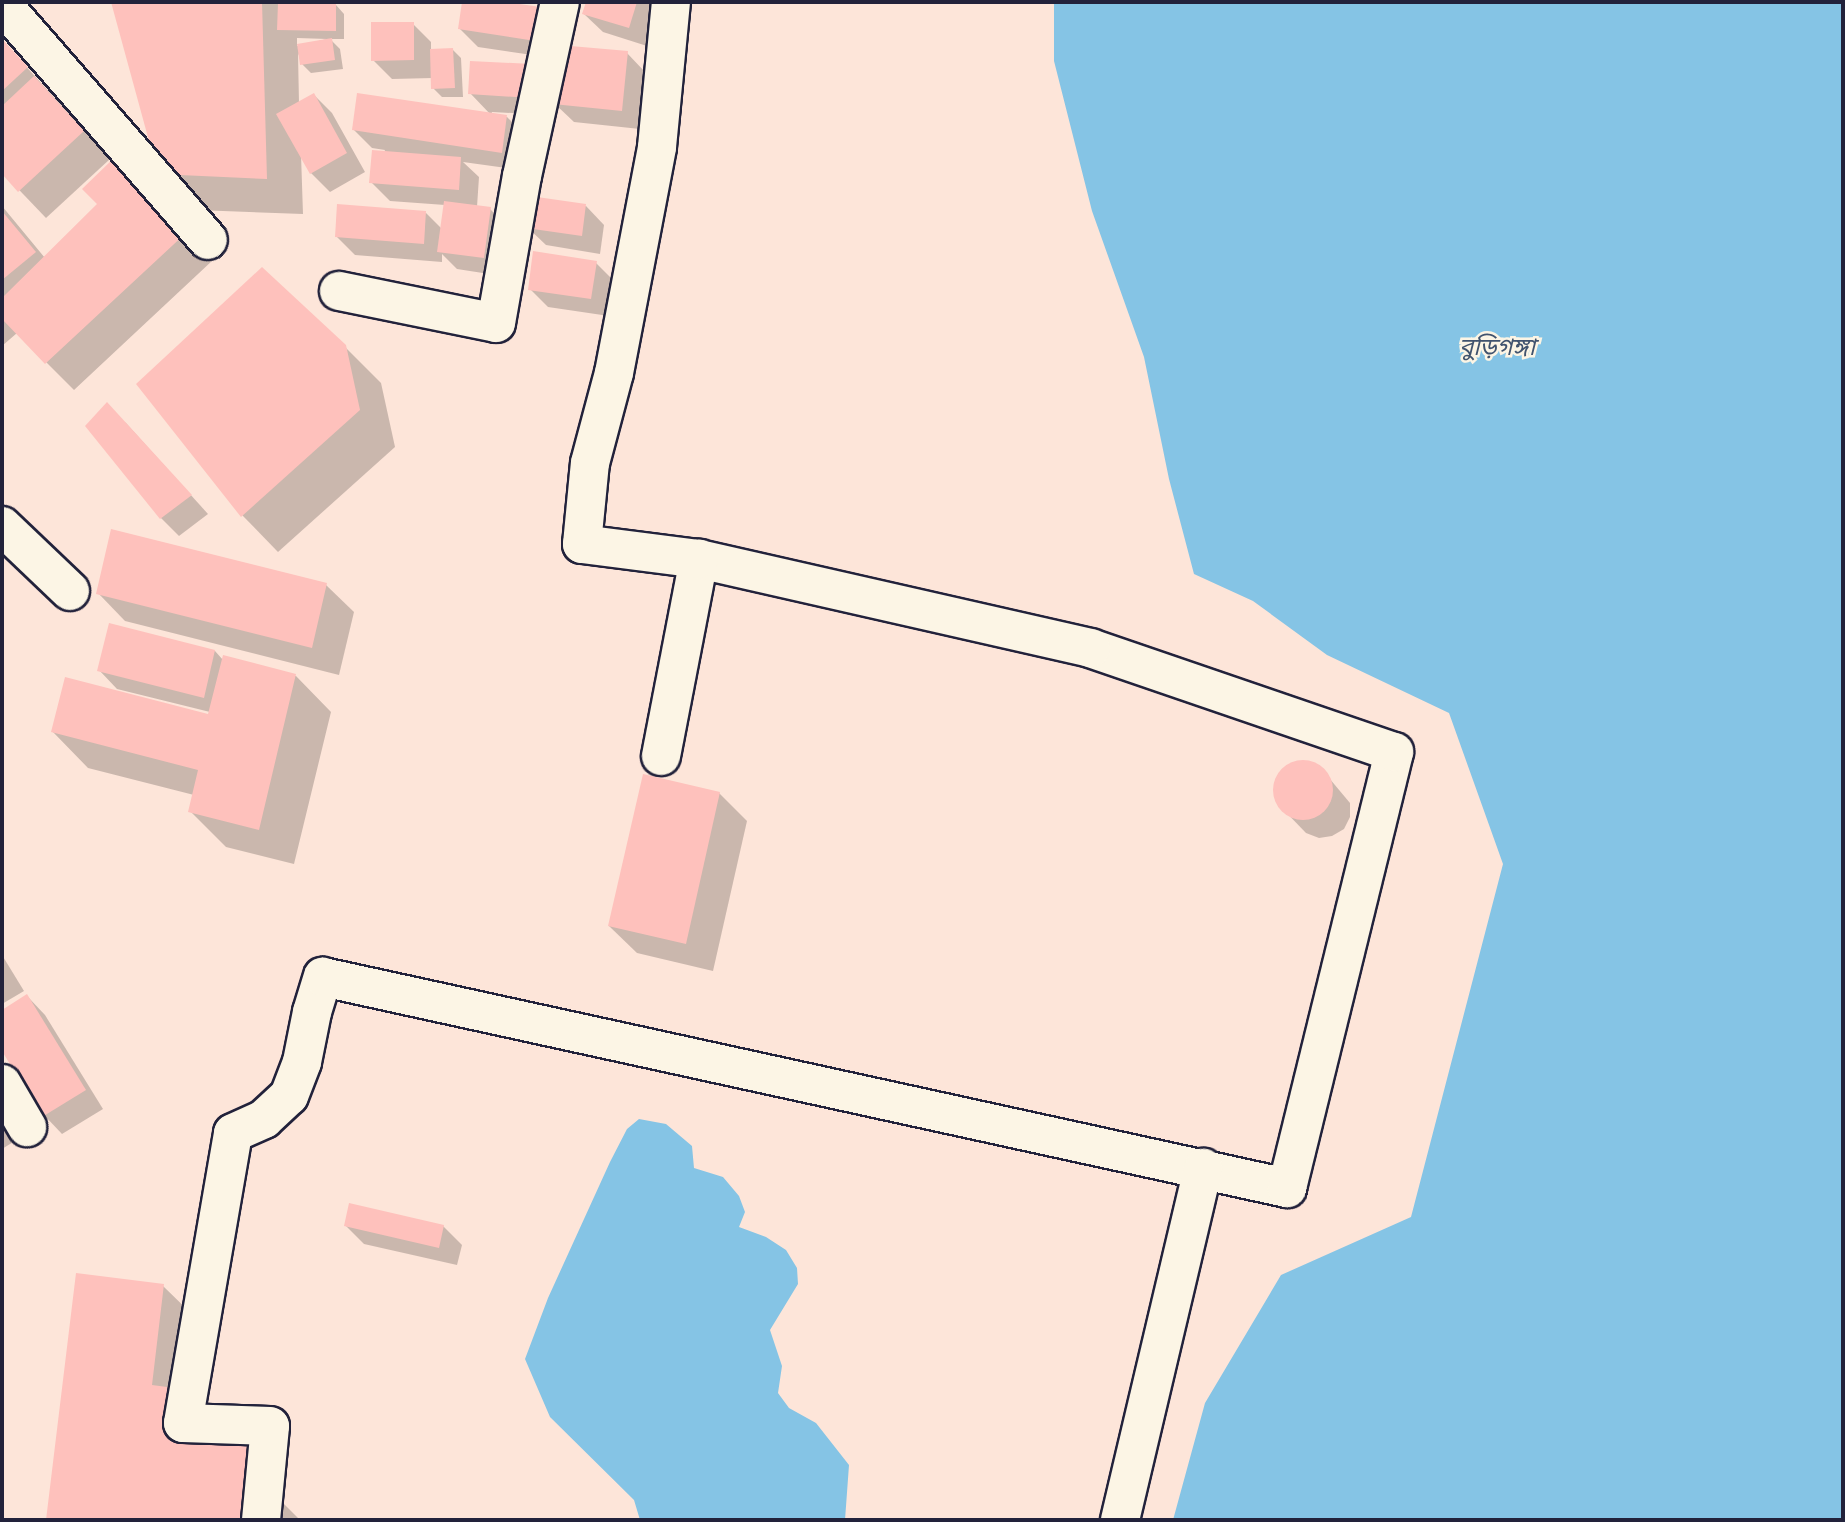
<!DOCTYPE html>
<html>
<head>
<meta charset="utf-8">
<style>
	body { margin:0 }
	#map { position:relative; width:1845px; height:1522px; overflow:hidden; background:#fde5d9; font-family:"Architects Daughter","Noto Sans Bengali",sans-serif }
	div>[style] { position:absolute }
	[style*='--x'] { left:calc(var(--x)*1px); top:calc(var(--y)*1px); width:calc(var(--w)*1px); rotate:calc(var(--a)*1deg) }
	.water>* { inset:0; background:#85c4e5 }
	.shadow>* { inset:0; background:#0003 }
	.building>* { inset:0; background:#fec1bc }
	.round { border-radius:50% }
	.roads { filter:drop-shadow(2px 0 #22223b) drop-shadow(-2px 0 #22223b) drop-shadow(0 2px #22223b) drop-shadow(0 -2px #22223b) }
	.minor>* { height:38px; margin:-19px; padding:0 19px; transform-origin:19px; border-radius:19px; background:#fcf5e5 }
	span { translate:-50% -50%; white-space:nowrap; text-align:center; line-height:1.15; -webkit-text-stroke:5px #fcf5e5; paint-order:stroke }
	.water-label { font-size:24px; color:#40536e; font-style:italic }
	.frame { position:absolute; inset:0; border:4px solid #22223b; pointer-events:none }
</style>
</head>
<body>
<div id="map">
	<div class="water">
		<div style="clip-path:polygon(1054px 2px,1843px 2px,1843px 1520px,1173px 1520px,1205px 1403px,1281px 1275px,1411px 1217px,1503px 864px,1449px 713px,1327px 655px,1253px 601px,1194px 574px,1169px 479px,1144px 357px,1092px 211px,1054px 61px)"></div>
		<div style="clip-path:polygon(639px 1119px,666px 1124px,692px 1146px,694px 1168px,723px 1177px,739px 1196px,745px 1212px,739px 1227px,766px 1237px,786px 1250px,797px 1268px,798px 1284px,770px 1330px,782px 1366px,778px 1393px,789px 1408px,816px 1423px,849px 1465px,845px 1520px,640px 1520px,634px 1500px,550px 1417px,525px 1359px,548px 1298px,610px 1162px,627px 1129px)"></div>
	</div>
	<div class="shadow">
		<div style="clip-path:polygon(evenodd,112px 2px,296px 2px,296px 5px,336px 5px,344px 14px,344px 39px,330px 39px,340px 49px,343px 69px,311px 73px,302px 64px,298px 53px,299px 103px,314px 95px,332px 113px,365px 172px,330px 192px,311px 173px,301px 154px,303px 214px,196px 210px,160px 173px,112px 2px,297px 38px,327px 39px,297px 46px,297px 38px)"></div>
		<div style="clip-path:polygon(464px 2px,495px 2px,546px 9px,562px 47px,627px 53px,645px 72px,640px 129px,574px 122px,555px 104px,560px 59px,478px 47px,460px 29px)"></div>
		<div style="clip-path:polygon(588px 2px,660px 2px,647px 46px,603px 32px,584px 14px)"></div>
		<div style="clip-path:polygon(413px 24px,431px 42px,431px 51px,452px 49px,461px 58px,463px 97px,442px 97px,433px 88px,433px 78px,392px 79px,373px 60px)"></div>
		<div style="clip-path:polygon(2px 40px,110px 159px,46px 218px,2px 172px)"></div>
		<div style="clip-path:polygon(550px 85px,548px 115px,492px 112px,491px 115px,470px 93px)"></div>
		<div style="clip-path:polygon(507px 117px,525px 135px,520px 170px,463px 162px,479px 177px,477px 207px,490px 209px,508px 227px,502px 276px,457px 269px,442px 254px,442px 262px,355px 255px,337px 237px,426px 213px,442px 229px,445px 205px,390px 201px,371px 182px,385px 150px,372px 148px,354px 130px)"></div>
		<div style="clip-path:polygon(142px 187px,213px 260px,74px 390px,17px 333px,2px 346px,2px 206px,45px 258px)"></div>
		<div style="clip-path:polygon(586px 206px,604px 225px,600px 254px,546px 245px,527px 227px)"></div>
		<div style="clip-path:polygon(596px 263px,614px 281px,609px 316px,548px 307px,530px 289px)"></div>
		<div style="clip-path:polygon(344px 346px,381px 383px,395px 447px,278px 552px,243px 516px,139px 384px)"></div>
		<div style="clip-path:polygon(125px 422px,208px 514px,179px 536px,161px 518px)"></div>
		<div style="clip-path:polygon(326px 585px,354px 612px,339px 675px,125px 621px,98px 593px)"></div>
		<div style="clip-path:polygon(215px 651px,223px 660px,296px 676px,331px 712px,294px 864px,226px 847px,190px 811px,194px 795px,88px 768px,53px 732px,209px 716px,210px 712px,117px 689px,99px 670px)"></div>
		<div style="clip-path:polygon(1299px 762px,1312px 764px,1324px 772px,1350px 803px,1350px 817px,1344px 829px,1332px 836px,1319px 838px,1306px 833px,1278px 804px,1274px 791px,1278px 777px,1287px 767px)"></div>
		<div style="clip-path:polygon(719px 793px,747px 821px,713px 971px,637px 953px,609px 926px)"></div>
		<div style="clip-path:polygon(2px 955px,24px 991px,2px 1004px)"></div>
		<div style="clip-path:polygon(27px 996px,45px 1015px,103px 1109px,62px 1134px,44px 1115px,2px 1047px,2px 1012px)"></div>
		<div style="clip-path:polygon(2px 1083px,31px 1131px,2px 1149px)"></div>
		<div style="clip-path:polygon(346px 1226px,443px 1226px,462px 1245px,457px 1265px,364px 1244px)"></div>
		<div style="clip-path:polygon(78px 1275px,163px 1286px,199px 1321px,190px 1399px,250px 1441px,285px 1477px,283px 1503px,300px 1520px,48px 1520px)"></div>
	</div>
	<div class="building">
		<div style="clip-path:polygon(111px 2px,262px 2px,267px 179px,158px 174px)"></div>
		<div style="clip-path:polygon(462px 2px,507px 2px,547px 8px,542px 42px,458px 29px)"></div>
		<div style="clip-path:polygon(586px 2px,637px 2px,629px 28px,582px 14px)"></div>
		<div style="clip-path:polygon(278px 3px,336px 3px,336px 31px,277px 30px)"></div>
		<div style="clip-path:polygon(371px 22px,414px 22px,414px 60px,371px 61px)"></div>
		<div style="clip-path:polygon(332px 38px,335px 60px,300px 65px,297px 44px)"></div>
		<div style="clip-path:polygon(2px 39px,28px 67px,2px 91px)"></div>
		<div style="clip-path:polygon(559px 45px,628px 51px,622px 111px,553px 104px)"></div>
		<div style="clip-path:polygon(453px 48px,455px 88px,431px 89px,430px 49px)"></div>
		<div style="clip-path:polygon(470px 61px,532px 64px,531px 98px,468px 94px)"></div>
		<div style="clip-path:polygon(34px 76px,84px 131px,18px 192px,2px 174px,2px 106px)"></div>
		<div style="clip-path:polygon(314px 93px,347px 153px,310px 174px,276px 114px)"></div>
		<div style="clip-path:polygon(357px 93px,507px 115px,502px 153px,352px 130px)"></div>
		<div style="clip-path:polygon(372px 150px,461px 157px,459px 190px,369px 183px)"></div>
		<div style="clip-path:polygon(115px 157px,187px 232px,45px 364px,2px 319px,2px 298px,97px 204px,82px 189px)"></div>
		<div style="clip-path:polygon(530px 196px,586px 204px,582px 236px,526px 228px)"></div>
		<div style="clip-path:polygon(444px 201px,491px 207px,484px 258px,437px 252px)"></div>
		<div style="clip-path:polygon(337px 204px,426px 211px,424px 244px,335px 237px)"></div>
		<div style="clip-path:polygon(2px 211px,36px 252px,2px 280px)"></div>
		<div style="clip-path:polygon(533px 251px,597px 261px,591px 299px,528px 290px)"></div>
		<div style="clip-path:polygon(262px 267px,346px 345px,360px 410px,241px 517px,136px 384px)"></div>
		<div style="clip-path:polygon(107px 402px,192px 495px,160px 519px,85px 426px)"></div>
		<div style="clip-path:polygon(111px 529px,327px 583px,312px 648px,96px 594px)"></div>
		<div style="clip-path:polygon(109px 623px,215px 650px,204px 698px,97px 671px)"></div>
		<div style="clip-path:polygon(223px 655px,296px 674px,259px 830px,188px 812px,198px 770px,51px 732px,65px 677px,208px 714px)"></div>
		<div class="round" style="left:1273px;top:760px;width:60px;height:60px"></div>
		<div style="clip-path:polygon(643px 774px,720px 792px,686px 944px,608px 926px)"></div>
		<div style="clip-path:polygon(27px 994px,86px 1090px,42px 1117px,2px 1051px,2px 1010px)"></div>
		<div style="clip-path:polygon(349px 1203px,444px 1225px,439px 1248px,344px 1226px)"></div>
		<div style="clip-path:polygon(76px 1273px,164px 1284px,152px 1385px,182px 1389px,250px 1440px,272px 1520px,46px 1520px)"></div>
	</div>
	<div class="roads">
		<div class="minor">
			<div style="--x:2;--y:4;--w:313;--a:48.9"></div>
			<div style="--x:339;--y:291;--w:160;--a:11.5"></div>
			<div style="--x:496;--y:323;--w:149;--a:-80"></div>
			<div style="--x:522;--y:176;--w:178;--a:-77.7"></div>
			<div style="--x:2;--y:526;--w:94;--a:43.7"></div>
			<div style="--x:661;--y:756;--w:201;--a:-79.1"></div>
			<div style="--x:2;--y:1084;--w:50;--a:59.8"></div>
			<div style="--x:261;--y:1520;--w:94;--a:-84.5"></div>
			<div style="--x:270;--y:1426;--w:87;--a:-178"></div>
			<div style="--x:183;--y:1423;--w:294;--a:-80.2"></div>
			<div style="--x:233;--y:1133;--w:34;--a:-24"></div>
			<div style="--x:264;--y:1119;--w:34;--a:-43"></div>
			<div style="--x:289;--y:1096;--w:36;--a:-69"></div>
			<div style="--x:302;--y:1062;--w:51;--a:-78.7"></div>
			<div style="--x:312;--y:1012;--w:37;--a:-73"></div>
			<div style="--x:323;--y:977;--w:987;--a:12.35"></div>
			<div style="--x:1287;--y:1188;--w:449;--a:-76.2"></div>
			<div style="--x:1394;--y:752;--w:320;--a:-161.1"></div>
			<div style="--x:1091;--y:648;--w:402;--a:-167.2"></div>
			<div style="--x:699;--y:559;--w:118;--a:-172.7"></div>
			<div style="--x:582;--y:544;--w:81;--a:-84.4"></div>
			<div style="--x:590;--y:463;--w:93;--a:-75.1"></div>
			<div style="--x:614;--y:373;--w:230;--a:-79.2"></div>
			<div style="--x:657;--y:147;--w:146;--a:-84.5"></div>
			<div style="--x:1120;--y:1520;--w:362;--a:-76.7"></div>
		</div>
	</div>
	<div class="water-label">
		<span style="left:1497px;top:349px">বুড়িগঙ্গা</span>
	</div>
	<div class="frame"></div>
</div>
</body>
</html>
